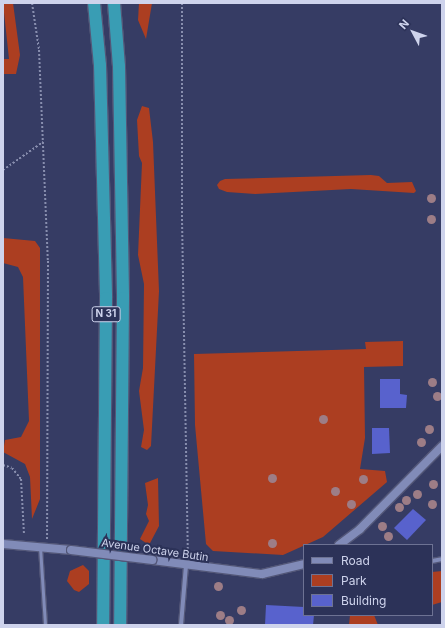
<!DOCTYPE html>
<html>
<head>
<meta charset="utf-8">
<style>
	body { margin:0 }
	#map { position:relative; width:445px; height:628px; overflow:hidden; background:#363c64; font-family:Inter,sans-serif }
	div>[style] { position:absolute }
	[style*='--x'] { left:calc(var(--x)*1px); top:calc(var(--y)*1px); width:calc(var(--w)*1px); rotate:calc(var(--a)*1deg) }
	.green>* { inset:0; background:#ac3e21 }
	.building>* { inset:0; background:#5862cd }
	.path>* { height:2px; margin-top:-1px; transform-origin:0; background:repeating-linear-gradient(90deg,#888eae 0 2px,transparent 0 4px) }
	.roads { filter:drop-shadow(1px 0 #535778) drop-shadow(-1px 0 #535778) drop-shadow(0 1px #535778) drop-shadow(0 -1px #535778) }
	.lane>* { height:3px; margin:-1.5px; padding:0 1.5px; transform-origin:1.5px; border-radius:1.5px; background:#818bb8 }
	.street>* { height:4px; margin:-2px; padding:0 2px; transform-origin:2px; border-radius:2px; background:#818bb8 }
	.secondary>* { height:8px; margin:-4px; padding:0 4px; transform-origin:4px; border-radius:4px; background:#818bb8 }
	.highway>* { height:12px; margin:-6px; padding:0 6px; transform-origin:6px; border-radius:6px; background:#399db4 }
	.bridges { filter:drop-shadow(1px 0 #535778) drop-shadow(-1px 0 #535778) drop-shadow(0 1px #535778) drop-shadow(0 -1px #535778) }
	.secondary-bridge>* { height:8px; margin:-4px; padding:0 4px; transform-origin:4px; border-radius:4px; background:#818bb8 }
	.trees>* { width:9px; height:9px; margin:-4.5px; border-radius:50%; background:#9d7d86 }
	span { translate:-50% -50%; white-space:nowrap; text-align:center; line-height:1.15; -webkit-text-stroke:4px #2c3258; paint-order:stroke }
	.shield-label span { padding:1px 3px; background:#2c3258; border:1px solid; border-radius:3px; -webkit-text-stroke-width:0 }
	.shield-label { font-size:10px; color:#ced3ec; font-weight:700 }
	.street-label { font-size:11px; color:#ced3ec }
	.frame { position:absolute; inset:0; border:4px solid #ced3ec; pointer-events:none }
	.legend { position:absolute; left:303px; top:544px; width:130px; height:72px; box-sizing:border-box; background:#2c3258; border:1px solid #6d7293; margin:0; padding:5px 7px; list-style:none; font-size:12px; color:#ced3ec }
	.legend li { display:flex; align-items:center; gap:8px; height:20px }
	.legend b { width:20px; border:1px solid #6d7293 }
	.north { position:absolute; left:393px; top:12px; width:40px; height:40px; -webkit-text-stroke:3px #2c3258; paint-order:stroke; rotate:311deg; font-size:11px; font-weight:700; line-height:16px; text-align:center; color:#ced3ec }
	.north::after { content:''; display:block; margin:auto; width:14px; height:18px; background:#ced3ec; clip-path:polygon(50% 0,100% 100%,50% 72%,0 100%) }
</style>
</head>
<body>
<div id="map">
	<div class="green">
		<div style="clip-path:polygon(3px 3px,13px 3px,20px 55px,16px 74px,3px 74px,3px 59px,9px 59px)"></div>
		<div style="clip-path:polygon(139px 3px,152px 3px,146px 39px,138px 20px)"></div>
		<div style="clip-path:polygon(142px 106px,149px 108px,153px 142px,159px 291px,151px 446px,147px 450px,141px 447px,144px 430px,139px 391px,143px 368px,144px 284px,138px 255px,142px 163px,139px 156px,137px 120px)"></div>
		<div style="clip-path:polygon(371px 175px,379px 176px,387px 183px,412px 182px,416px 191px,414px 193px,351px 189px,255px 194px,227px 192px,219px 189px,217px 185px,220px 181px,225px 179px)"></div>
		<div style="clip-path:polygon(3px 238px,35px 241px,40px 248px,40px 499px,32px 519px,30px 477px,25px 464px,3px 452px,5px 440px,21px 437px,29px 421px,23px 277px,18px 267px,3px 263px)"></div>
		<div style="clip-path:polygon(403px 341px,403px 366px,364px 367px,365px 438px,360px 469px,385px 471px,387px 482px,323px 537px,283px 555px,213px 551px,206px 544px,195px 425px,194px 354px,366px 349px,365px 342px)"></div>
		<div style="clip-path:polygon(158px 478px,159px 526px,149px 545px,140px 539px,149px 521px,146px 514px,148px 505px,145px 483px)"></div>
		<div style="clip-path:polygon(83px 565px,89px 571px,89px 584px,79px 592px,74px 590px,67px 581px,70px 571px)"></div>
		<div style="clip-path:polygon(442px 571px,442px 602px,432px 605px,432px 572px)"></div>
		<div style="clip-path:polygon(350px 615px,374px 615px,378px 625px,349px 625px)"></div>
	</div>
	<div class="building">
		<div style="clip-path:polygon(380px 379px,400px 379px,400px 394px,407px 395px,406px 408px,380px 408px)"></div>
		<div style="clip-path:polygon(372px 428px,389px 428px,390px 453px,372px 454px)"></div>
		<div style="clip-path:polygon(413px 509px,426px 520px,407px 540px,394px 528px)"></div>
		<div style="clip-path:polygon(266px 605px,304px 607px,304px 615px,314px 615px,313px 625px,265px 625px)"></div>
	</div>
	<div class="path">
		<div style="--x:32;--y:3;--w:48;--a:81.5"></div>
		<div style="--x:39;--y:50;--w:211;--a:87.6"></div>
		<div style="--x:48;--y:261;--w:278;--a:90.2"></div>
		<div style="--x:182;--y:3;--w:216;--a:90"></div>
		<div style="--x:182;--y:219;--w:335;--a:89"></div>
		<div style="--x:3;--y:170;--w:49;--a:-35"></div>
		<div style="--x:3;--y:465;--w:9;--a:18"></div>
		<div style="--x:12;--y:468;--w:14;--a:51"></div>
		<div style="--x:21;--y:479;--w:56;--a:86.9"></div>
	</div>
	<div class="roads">
		<div class="lane">
			<div style="--x:40;--y:547;--w:78;--a:86.3"></div>
		</div>
		<div class="street">
			<div style="--x:432;--y:561;--w:10;--a:-11"></div>
			<div style="--x:181;--y:625;--w:60;--a:-85.2"></div>
		</div>
		<div class="secondary">
			<div style="--x:3;--y:544;--w:68;--a:5"></div>
			<div style="--x:339;--y:545;--w:26;--a:-37"></div>
			<div style="--x:360;--y:529;--w:117;--a:-45.3"></div>
			<div style="--x:152;--y:560;--w:111;--a:7.3"></div>
			<div style="--x:262;--y:574;--w:43;--a:-13.4"></div>
		</div>
		<div class="highway">
			<div style="--x:94;--y:3;--w:62;--a:84.5"></div>
			<div style="--x:100;--y:65;--w:233;--a:88.5"></div>
			<div style="--x:106;--y:298;--w:327;--a:90.5"></div>
			<div style="--x:114;--y:3;--w:63;--a:85.5"></div>
			<div style="--x:119;--y:66;--w:232;--a:89"></div>
			<div style="--x:123;--y:298;--w:327;--a:90.5"></div>
		</div>
	</div>
	<div class="bridges">
		<div class="secondary-bridge">
			<div style="--x:71;--y:550;--w:82;--a:7"></div>
		</div>
	</div>
	<div class="trees">
		<div style="left:431px;top:198px"></div>
		<div style="left:431px;top:219px"></div>
		<div style="left:432px;top:382px"></div>
		<div style="left:437px;top:396px"></div>
		<div style="left:323px;top:419px"></div>
		<div style="left:429px;top:429px"></div>
		<div style="left:421px;top:442px"></div>
		<div style="left:272px;top:478px"></div>
		<div style="left:363px;top:479px"></div>
		<div style="left:433px;top:484px"></div>
		<div style="left:335px;top:491px"></div>
		<div style="left:417px;top:494px"></div>
		<div style="left:406px;top:500px"></div>
		<div style="left:351px;top:504px"></div>
		<div style="left:432px;top:504px"></div>
		<div style="left:399px;top:507px"></div>
		<div style="left:382px;top:526px"></div>
		<div style="left:388px;top:536px"></div>
		<div style="left:272px;top:543px"></div>
		<div style="left:218px;top:586px"></div>
		<div style="left:241px;top:610px"></div>
		<div style="left:220px;top:615px"></div>
		<div style="left:229px;top:620px"></div>
	</div>
	<div class="shield-label">
		<span style="left:106px;top:314px">N 31</span>
	</div>
	<div class="street-label">
		<span style="left:155px;top:550px;rotate:8deg">Avenue Octave Butin</span>
	</div>
	<div class="frame"></div>
	<ul class="legend">
	<li><b style="height:5px;background:#818bb8"></b>Road</li>
	<li><b style="height:11px;background:#ac3e21"></b>Park</li>
	<li><b style="height:11px;background:#5862cd"></b>Building</li>
	</ul>
	<div class="north">N</div>
</div>
</body>
</html>
